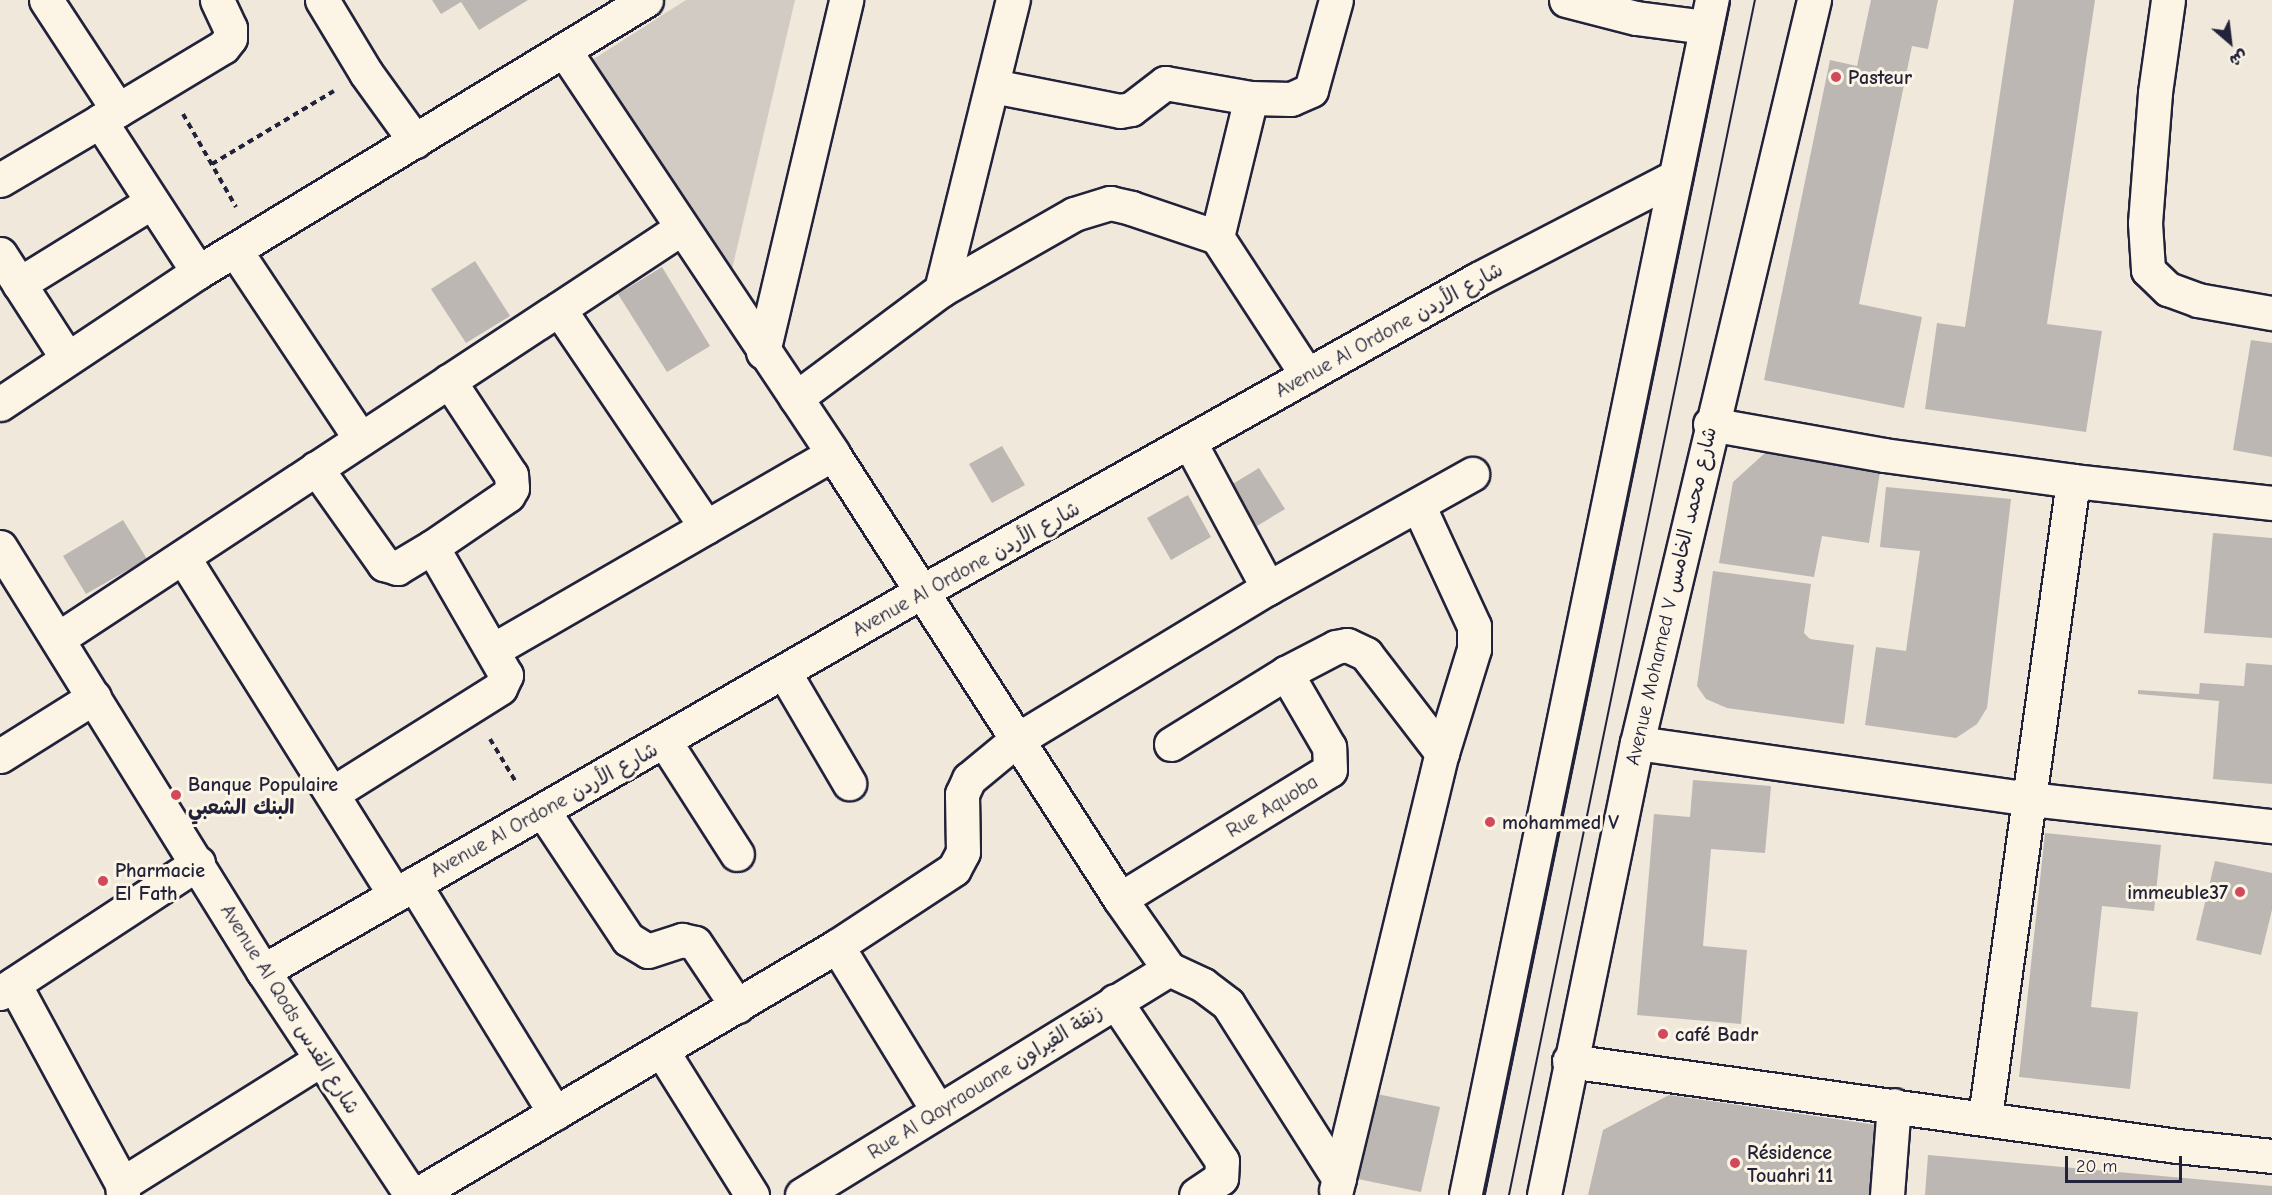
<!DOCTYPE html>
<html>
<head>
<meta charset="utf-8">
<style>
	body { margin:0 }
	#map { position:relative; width:2272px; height:1195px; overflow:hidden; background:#efe8db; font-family:"Comic Neue","Playpen Sans Arabic",sans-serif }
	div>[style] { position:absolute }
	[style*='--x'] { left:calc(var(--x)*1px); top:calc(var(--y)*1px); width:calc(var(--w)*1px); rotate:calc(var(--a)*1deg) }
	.green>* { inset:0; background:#d1cbc3 }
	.building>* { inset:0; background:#bcb7b3 }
	.path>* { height:4px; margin-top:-2px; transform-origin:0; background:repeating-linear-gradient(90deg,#22223b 0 6px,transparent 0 10.5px) }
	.roads { filter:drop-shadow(2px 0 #22223b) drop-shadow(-2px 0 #22223b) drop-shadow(0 2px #22223b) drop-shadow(0 -2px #22223b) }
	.minor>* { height:33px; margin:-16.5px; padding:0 16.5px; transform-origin:16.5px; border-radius:16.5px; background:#fcf5e5 }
	.major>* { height:33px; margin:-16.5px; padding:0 16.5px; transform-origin:16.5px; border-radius:16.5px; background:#fcf5e5 }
	.tram>* { height:1.5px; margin:-0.75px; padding:0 0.75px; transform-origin:0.75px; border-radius:0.75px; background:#22223b }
	.dots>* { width:16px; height:16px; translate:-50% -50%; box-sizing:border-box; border:3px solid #fcf5e5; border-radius:50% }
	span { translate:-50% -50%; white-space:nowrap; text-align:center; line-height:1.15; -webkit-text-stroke:6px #fcf5e5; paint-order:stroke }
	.poi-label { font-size:20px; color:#22223b; font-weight:700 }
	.left { translate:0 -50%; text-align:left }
	.right { translate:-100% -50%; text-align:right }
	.street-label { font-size:20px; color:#22223b }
	.north { position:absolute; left:2200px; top:12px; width:60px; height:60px; -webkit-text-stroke:4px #fcf5e5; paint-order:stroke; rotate:152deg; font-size:16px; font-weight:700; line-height:24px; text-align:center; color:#22223b }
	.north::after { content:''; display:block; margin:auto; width:21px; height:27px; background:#22223b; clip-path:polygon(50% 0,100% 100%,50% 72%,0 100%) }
	.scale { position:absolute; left:2065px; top:1156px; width:117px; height:27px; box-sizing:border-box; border:3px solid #22223b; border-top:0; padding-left:8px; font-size:18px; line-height:21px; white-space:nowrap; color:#22223b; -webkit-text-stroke:4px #fcf5e5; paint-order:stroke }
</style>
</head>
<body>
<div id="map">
	<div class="green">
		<div style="clip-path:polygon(686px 0,795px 0,726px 295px,578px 69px)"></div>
	</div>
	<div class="building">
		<div style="clip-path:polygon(432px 0,528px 0,479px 30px,461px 2px,441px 14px)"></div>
		<div style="clip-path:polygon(1871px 0,1938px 0,1928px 49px,1912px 46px,1859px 304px,1922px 317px,1904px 408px,1764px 380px,1830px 60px,1857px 66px)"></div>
		<div style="clip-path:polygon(2014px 0,2095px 0,2047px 324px,2102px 331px,2086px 432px,1925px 409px,1937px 323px,1965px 327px)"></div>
		<div style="clip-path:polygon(475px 261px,510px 316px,466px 343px,431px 289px)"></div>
		<div style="clip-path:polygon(662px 267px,710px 346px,667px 372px,618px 294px)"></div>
		<div style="clip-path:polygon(2251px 340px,2272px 343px,2272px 457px,2233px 450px)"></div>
		<div style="clip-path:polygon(1002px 446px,1025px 485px,992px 503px,969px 464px)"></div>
		<div style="clip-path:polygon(1766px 452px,1881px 465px,1869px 543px,1822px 536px,1814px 577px,1719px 563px,1733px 482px)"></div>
		<div style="clip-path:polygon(1259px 468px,1285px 509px,1257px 526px,1231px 485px)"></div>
		<div style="clip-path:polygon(1886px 487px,2011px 499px,1987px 708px,1977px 724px,1956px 738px,1865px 725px,1876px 647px,1906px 651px,1920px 551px,1880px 547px)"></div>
		<div style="clip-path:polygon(1188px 495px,1211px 537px,1171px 560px,1147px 518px)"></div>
		<div style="clip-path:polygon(123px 520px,147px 559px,86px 594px,63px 556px)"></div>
		<div style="clip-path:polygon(2213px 533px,2272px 538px,2272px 638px,2204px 633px)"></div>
		<div style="clip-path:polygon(1713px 571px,1811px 584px,1804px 633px,1810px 639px,1854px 645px,1844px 724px,1727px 708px,1706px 699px,1697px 686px)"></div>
		<div style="clip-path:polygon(2246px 663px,2272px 665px,2272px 784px,2213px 779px,2219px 701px,2138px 694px,2138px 690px,2199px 694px,2200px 683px,2244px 686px)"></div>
		<div style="clip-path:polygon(1693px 780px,1771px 786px,1765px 853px,1711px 849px,1703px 946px,1747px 950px,1741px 1024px,1637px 1015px,1654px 814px,1690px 817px)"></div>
		<div style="clip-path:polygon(2045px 833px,2161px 845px,2154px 911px,2102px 906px,2091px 1007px,2138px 1012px,2130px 1089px,2019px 1077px)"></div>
		<div style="clip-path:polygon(2215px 861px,2272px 873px,2272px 910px,2261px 955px,2196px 940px)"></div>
		<div style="clip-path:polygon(1377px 1094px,1440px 1107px,1421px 1192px,1358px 1179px)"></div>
		<div style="clip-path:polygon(1669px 1095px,1877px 1125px,1871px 1195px,1588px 1195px,1603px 1130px)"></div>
		<div style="clip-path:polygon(1928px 1155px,2272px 1186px,2272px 1195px,1925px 1195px)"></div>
	</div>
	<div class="path">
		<div style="--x:183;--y:114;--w:107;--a:60.3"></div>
		<div style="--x:212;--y:164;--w:142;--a:-30.9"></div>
		<div style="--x:490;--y:739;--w:52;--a:59"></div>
	</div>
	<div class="roads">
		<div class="minor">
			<div style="--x:46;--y:0;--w:131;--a:56.8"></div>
			<div style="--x:118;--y:110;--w:21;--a:149"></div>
			<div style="--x:100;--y:121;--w:180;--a:57"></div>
			<div style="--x:322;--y:0;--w:85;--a:58.9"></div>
			<div style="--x:366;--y:73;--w:84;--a:54.2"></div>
			<div style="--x:1566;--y:0;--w:72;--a:14.4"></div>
			<div style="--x:1636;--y:18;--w:71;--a:7.3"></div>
			<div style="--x:2168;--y:0;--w:94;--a:98"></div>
			<div style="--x:2155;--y:93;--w:130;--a:94.4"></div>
			<div style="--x:2145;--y:223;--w:47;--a:86.3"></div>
			<div style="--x:2148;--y:270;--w:28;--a:44"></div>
			<div style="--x:2168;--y:289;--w:32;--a:20"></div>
			<div style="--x:2198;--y:300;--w:75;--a:10"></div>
			<div style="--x:564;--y:50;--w:485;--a:56.3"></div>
			<div style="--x:833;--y:454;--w:530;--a:57.18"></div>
			<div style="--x:1120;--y:899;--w:85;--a:55"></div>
			<div style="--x:1169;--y:969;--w:38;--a:25"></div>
			<div style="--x:1203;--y:985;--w:31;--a:37"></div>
			<div style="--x:1228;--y:1004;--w:207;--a:57.6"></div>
			<div style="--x:993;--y:86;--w:129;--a:11.1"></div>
			<div style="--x:1120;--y:111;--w:11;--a:-10"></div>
			<div style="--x:1131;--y:109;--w:43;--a:-37.4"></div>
			<div style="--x:1165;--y:83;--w:87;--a:9.9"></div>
			<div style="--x:118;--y:110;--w:122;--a:-31"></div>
			<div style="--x:223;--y:47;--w:11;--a:-52"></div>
			<div style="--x:230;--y:38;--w:10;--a:-90"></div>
			<div style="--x:230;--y:28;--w:31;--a:-115"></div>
			<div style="--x:0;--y:180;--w:116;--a:-30.5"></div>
			<div style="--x:1217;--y:237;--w:143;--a:-76.3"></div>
			<div style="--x:1251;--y:98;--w:40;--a:1.4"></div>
			<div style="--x:1291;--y:99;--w:22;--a:-24"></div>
			<div style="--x:1311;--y:90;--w:93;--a:-74.5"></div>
			<div style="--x:235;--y:250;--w:226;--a:56.4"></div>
			<div style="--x:0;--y:254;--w:124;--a:57.2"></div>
			<div style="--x:19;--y:284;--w:156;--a:-31.7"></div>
			<div style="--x:941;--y:290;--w:153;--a:-29.7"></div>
			<div style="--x:1074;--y:214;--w:38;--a:-17"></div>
			<div style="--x:1110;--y:203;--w:22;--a:13"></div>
			<div style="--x:1131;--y:208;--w:91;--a:18.6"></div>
			<div style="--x:1217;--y:237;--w:165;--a:56.9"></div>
			<div style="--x:559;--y:309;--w:263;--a:56"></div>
			<div style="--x:763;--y:352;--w:362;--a:-76.7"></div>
			<div style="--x:796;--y:398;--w:181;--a:-36.7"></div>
			<div style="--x:941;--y:290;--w:299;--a:-76.1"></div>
			<div style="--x:0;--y:404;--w:238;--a:-33.7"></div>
			<div style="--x:198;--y:272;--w:524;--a:-31.26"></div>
			<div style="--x:1710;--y:424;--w:177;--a:10.1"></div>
			<div style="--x:1884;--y:455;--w:191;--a:7.8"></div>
			<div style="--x:2073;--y:481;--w:200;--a:6.3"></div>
			<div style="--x:316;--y:468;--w:118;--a:54.7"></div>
			<div style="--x:384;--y:564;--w:14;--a:17"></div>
			<div style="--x:397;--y:568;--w:41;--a:-31"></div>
			<div style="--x:432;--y:547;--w:148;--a:60"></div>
			<div style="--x:506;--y:675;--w:14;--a:115"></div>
			<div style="--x:500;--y:688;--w:196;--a:147.9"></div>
			<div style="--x:0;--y:547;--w:499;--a:58.2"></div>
			<div style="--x:263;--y:971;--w:268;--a:56.5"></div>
			<div style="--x:432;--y:547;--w:92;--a:-34.4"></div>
			<div style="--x:508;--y:495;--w:8;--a:-60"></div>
			<div style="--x:512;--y:488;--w:13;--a:-94"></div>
			<div style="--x:511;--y:475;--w:113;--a:-123.4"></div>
			<div style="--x:183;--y:557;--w:399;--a:57.9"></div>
			<div style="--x:1268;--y:588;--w:234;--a:-29.2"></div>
			<div style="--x:59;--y:638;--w:744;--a:-33.37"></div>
			<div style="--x:493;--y:650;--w:392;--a:-30"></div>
			<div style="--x:784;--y:672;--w:129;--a:59.6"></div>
			<div style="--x:665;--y:742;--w:133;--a:57.3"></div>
			<div style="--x:1637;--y:743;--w:397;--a:8.1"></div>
			<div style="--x:2030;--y:799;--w:244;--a:6.4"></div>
			<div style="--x:1171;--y:744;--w:135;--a:-31.7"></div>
			<div style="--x:1286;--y:673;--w:56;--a:-27.5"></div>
			<div style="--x:1336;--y:647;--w:11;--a:-10"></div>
			<div style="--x:1347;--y:645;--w:21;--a:25"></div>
			<div style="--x:1366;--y:654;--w:125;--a:52.5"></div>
			<div style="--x:0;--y:756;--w:111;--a:-32.1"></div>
			<div style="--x:543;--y:811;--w:154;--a:56.4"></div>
			<div style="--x:628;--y:939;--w:23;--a:31"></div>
			<div style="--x:648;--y:951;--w:36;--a:-18"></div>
			<div style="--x:682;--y:940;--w:13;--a:13"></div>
			<div style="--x:695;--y:943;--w:76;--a:56.3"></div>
			<div style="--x:414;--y:884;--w:269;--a:58.4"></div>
			<div style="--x:1120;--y:899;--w:246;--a:-31.6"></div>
			<div style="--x:1330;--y:770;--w:23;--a:-92"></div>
			<div style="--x:1329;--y:747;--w:86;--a:-120.2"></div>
			<div style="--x:837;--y:946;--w:193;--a:58.5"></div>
			<div style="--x:263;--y:971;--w:759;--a:-29.94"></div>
			<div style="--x:921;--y:592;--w:639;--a:-29.33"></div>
			<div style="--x:1478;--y:279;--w:222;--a:-27.4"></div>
			<div style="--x:14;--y:984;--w:227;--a:61.6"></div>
			<div style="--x:0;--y:993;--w:237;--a:-33.3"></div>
			<div style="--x:1115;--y:1001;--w:192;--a:56.2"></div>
			<div style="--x:1222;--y:1161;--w:17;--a:93"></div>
			<div style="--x:1221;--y:1178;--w:30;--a:146"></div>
			<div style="--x:662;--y:1051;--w:170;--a:58"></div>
			<div style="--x:1569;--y:1061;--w:614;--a:7.96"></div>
			<div style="--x:2177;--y:1146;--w:96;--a:6"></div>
			<div style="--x:1985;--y:1117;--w:642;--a:-82.12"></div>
			<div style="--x:1336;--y:1190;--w:450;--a:-76.4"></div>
			<div style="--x:1442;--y:753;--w:109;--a:-72.9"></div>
			<div style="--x:1474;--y:649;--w:23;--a:-90"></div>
			<div style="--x:1474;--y:626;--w:133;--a:-114.8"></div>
			<div style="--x:123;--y:1195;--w:11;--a:-95"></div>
			<div style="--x:122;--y:1184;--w:234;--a:-32.1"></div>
			<div style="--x:416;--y:1195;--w:489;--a:-30.6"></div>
			<div style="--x:837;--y:946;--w:140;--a:-33.3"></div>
			<div style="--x:954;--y:869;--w:19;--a:-62"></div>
			<div style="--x:963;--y:852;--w:58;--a:-91"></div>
			<div style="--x:962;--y:794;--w:17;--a:-65"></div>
			<div style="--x:969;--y:779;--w:60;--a:-39.6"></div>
			<div style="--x:1015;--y:741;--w:296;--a:-31.2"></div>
			<div style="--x:1268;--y:588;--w:165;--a:-118.3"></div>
			<div style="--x:802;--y:1195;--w:431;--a:-31.6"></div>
			<div style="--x:1887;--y:1195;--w:90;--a:-85.6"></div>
		</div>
		<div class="major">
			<div style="--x:1466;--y:1195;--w:1220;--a:-78.37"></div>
			<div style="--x:1544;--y:1195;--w:461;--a:-78.4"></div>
			<div style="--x:1637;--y:743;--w:764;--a:-76.6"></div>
		</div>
	</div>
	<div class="tram">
		<div style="--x:1483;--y:1195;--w:1220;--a:-78.32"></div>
		<div style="--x:1509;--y:1195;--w:1220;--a:-78.37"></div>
	</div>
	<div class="dots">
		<div style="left:1836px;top:77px;background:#d1495b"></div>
		<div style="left:176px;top:795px;background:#d1495b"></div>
		<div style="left:1490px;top:822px;background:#d1495b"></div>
		<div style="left:103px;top:881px;background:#d1495b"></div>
		<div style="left:2240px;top:892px;background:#d1495b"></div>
		<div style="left:1663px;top:1034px;background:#d1495b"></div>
		<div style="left:1735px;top:1163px;background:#d1495b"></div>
	</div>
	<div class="poi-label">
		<span class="left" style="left:1848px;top:77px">Pasteur</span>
		<span class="left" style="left:188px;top:796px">Banque Populaire<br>البنك الشعبي</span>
		<span class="left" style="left:1502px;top:822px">mohammed V</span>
		<span class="left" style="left:115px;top:882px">Pharmacie<br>El Fath</span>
		<span class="right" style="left:2228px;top:892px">immeuble37</span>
		<span class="left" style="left:1675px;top:1034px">café Badr</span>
		<span class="left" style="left:1747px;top:1164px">Résidence<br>Touahri 11</span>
	</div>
	<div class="street-label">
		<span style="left:1389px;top:330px;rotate:-29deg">Avenue Al Ordone شارع الأردن</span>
		<span style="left:966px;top:569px;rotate:-29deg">Avenue Al Ordone شارع الأردن</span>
		<span style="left:1671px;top:596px;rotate:-77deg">Avenue Mohamed V شارع محمد الخامس</span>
		<span style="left:1272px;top:806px;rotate:-31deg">Rue Aquoba</span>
		<span style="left:544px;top:810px;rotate:-29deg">Avenue Al Ordone شارع الأردن</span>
		<span style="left:290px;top:1009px;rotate:58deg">Avenue Al Qods شارع القدس</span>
		<span style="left:985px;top:1082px;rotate:-32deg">Rue Al Qayraouane زنقة القيراون</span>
	</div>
	<div class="north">ش</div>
	<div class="scale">20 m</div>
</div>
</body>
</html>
